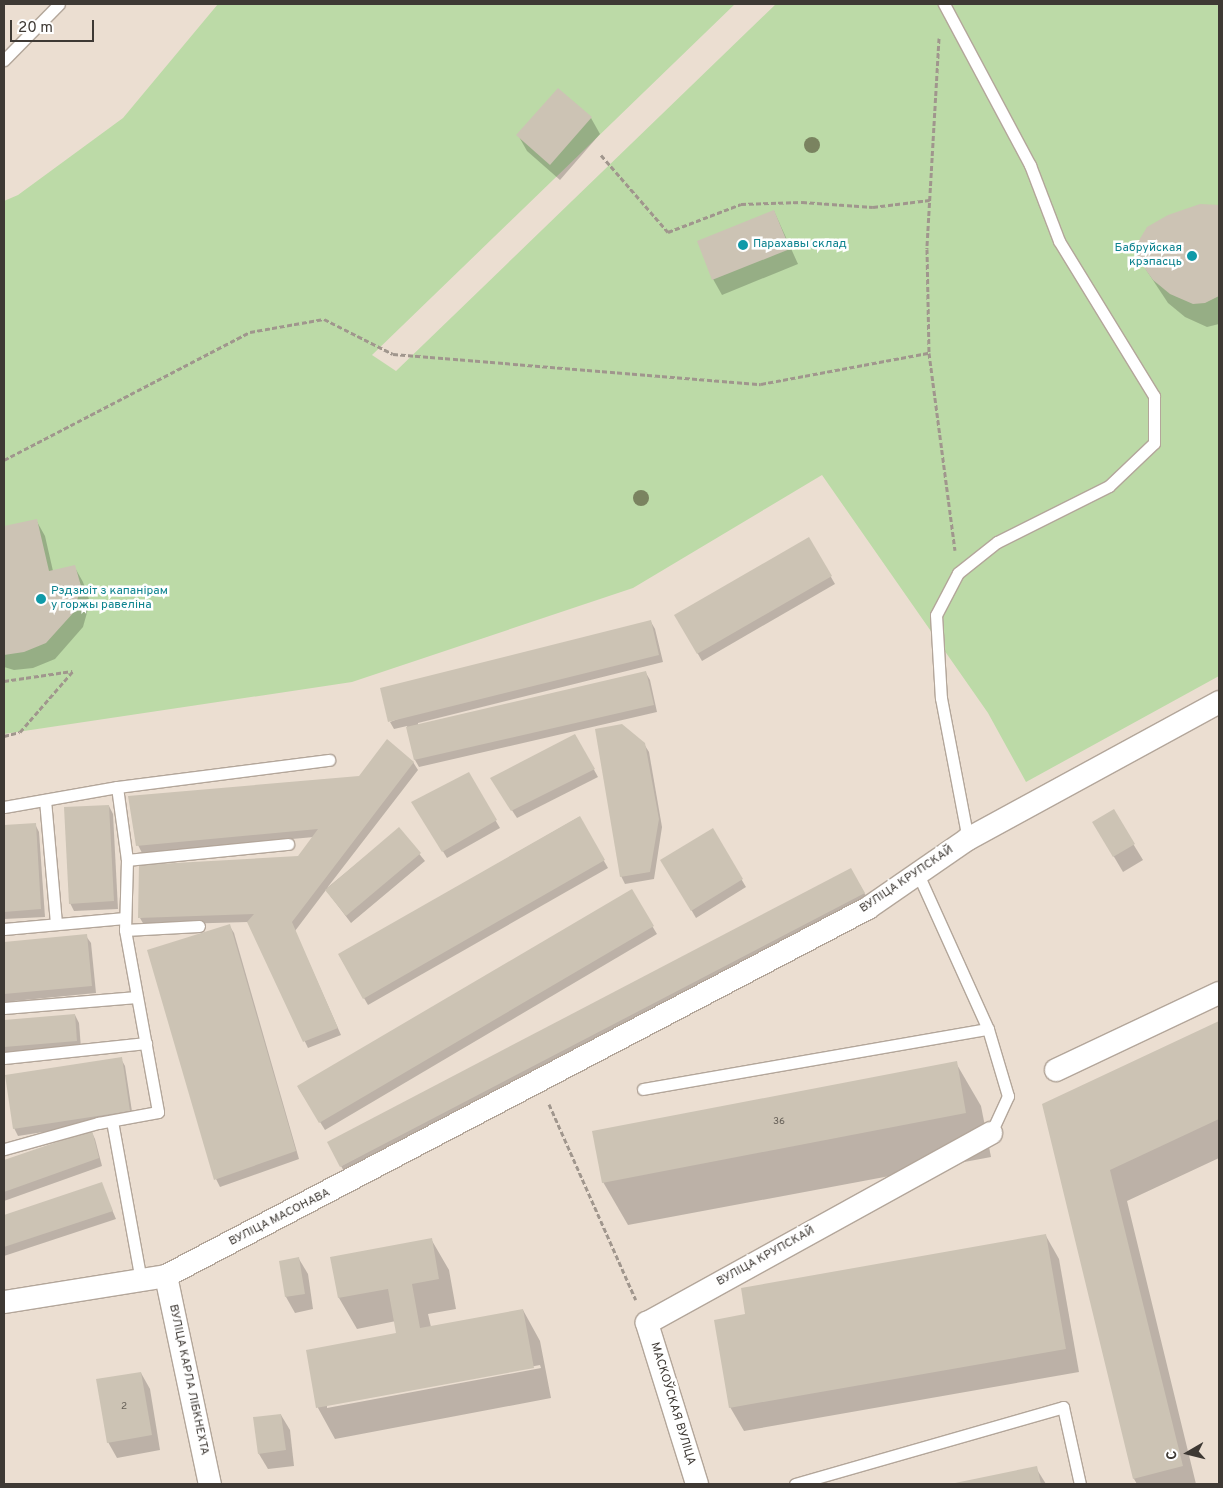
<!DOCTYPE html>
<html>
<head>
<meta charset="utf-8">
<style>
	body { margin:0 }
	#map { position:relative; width:1223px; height:1488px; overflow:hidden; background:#ebded1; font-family:Overpass,sans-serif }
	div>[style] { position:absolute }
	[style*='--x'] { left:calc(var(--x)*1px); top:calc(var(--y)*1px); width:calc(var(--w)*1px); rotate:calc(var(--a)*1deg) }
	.green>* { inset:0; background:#bcdaa7 }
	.shadow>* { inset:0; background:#0003 }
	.building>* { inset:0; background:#ccc3b4 }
	.path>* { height:3px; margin-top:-1.5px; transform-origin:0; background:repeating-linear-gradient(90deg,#a0968d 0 5px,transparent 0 7.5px) }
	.roads { filter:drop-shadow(1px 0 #b3a69a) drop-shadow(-1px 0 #b3a69a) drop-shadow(0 1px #b3a69a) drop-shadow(0 -1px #b3a69a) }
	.lane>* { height:11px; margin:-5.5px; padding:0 5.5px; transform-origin:5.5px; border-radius:5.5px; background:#fff }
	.street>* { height:22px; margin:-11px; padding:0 11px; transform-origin:11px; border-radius:11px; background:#fff }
	.trees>* { width:16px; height:16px; margin:-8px; border-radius:50%; background:#7a8360 }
	.dots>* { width:14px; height:14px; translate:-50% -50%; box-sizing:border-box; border:2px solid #fff; border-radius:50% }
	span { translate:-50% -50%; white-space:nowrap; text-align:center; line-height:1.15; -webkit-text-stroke:5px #fff; paint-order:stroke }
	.number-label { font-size:10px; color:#625c54 }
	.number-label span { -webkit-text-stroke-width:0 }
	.culture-label { font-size:12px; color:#0d838f }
	.left { translate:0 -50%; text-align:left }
	.right { translate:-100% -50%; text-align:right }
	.street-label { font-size:12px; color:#3e3934 }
	.frame { position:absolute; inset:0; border:5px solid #3e3934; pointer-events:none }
	.north { position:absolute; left:1163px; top:1428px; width:50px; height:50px; -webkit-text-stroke:4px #fff; paint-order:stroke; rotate:262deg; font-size:14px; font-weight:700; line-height:20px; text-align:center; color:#3e3934 }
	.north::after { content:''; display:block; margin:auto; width:18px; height:22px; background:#3e3934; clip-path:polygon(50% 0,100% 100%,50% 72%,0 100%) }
	.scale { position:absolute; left:10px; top:20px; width:84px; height:22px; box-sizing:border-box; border:2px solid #3e3934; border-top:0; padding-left:6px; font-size:15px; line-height:18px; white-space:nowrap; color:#3e3934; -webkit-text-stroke:4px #fff; paint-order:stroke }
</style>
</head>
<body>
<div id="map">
	<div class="green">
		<div style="clip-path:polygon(218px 4px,735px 4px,372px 355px,396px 371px,776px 4px,1219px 4px,1219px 676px,1026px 782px,988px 713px,822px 475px,633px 588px,352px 682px,4px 734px,4px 201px,18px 195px,123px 118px)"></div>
	</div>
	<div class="shadow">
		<div style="clip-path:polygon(559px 90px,591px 118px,600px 134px,560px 180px,527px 151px,518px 135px)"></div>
		<div style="clip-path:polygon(1200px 206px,1219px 207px,1219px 324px,1207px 327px,1185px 317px,1168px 303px,1137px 256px)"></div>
		<div style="clip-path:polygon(774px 211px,798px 264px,722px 295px,713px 279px)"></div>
		<div style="clip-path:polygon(36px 520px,45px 536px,53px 571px,74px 566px,83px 582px,90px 602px,83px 627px,55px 659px,33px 668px,14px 670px,4px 667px,4px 527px)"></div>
		<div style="clip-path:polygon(809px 539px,835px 584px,702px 661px,676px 616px)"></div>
		<div style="clip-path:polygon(651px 622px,655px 629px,663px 662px,418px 723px,418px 725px,646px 673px,650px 680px,657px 712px,419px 767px,415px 760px,407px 726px,394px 729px,390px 722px)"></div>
		<div style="clip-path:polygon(575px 735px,598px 777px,517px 818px,496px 786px)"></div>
		<div style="clip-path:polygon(644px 744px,649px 752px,662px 827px,654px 879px,625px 884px,621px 876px)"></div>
		<div style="clip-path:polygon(413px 762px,418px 770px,327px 888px,399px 829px,425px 861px,351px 923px,326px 890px,295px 931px,341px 1035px,308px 1048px,248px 922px,144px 925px,140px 918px,298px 857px,314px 837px,142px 853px,138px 845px)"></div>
		<div style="clip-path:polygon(468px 774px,500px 828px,447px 858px,413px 802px)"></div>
		<div style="clip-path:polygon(109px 806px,113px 814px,118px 909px,74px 911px,70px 903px)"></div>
		<div style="clip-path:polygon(1113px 811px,1143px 860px,1123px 872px,1094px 823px)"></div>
		<div style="clip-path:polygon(579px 817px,608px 868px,368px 1005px,339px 955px)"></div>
		<div style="clip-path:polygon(35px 824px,39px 832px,45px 917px,4px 919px,4px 826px)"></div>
		<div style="clip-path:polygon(712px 830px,746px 887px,696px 918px,662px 860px)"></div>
		<div style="clip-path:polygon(860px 885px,873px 909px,350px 1182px,341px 1166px)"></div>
		<div style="clip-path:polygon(631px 891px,657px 934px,325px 1130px,298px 1087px)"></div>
		<div style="clip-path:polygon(229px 925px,234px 933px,299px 1159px,220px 1187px,216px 1179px)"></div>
		<div style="clip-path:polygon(86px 936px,91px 943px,96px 993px,4px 1002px,4px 944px)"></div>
		<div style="clip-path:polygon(75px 1015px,79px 1023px,81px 1048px,4px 1054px,4px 1021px)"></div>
		<div style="clip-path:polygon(1219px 1022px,1219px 1158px,1127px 1201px,1196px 1484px,1137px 1484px,1134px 1479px,1044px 1105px)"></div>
		<div style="clip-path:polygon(121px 1059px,125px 1066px,133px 1118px,18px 1136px,14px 1128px)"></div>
		<div style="clip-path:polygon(956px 1063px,981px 1106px,991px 1157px,628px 1225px,603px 1182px)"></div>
		<div style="clip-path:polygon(91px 1131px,95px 1139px,102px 1166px,4px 1201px,4px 1161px)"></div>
		<div style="clip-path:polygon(101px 1184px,116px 1219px,4px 1256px,4px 1216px)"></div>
		<div style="clip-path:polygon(1046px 1236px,1059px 1259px,1079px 1372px,744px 1431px,730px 1407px,747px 1315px)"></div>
		<div style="clip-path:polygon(evenodd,431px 1239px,449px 1270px,456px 1309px,428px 1314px,431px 1327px,523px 1310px,540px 1341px,551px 1398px,335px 1439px,318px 1408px,307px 1351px,398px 1334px,396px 1321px,357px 1329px,339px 1298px,331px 1258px,431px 1239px,540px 1365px,541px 1368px,327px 1408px,327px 1405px,540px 1365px)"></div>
		<div style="clip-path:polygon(299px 1259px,308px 1274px,313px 1309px,295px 1313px,286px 1297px,281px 1262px)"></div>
		<div style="clip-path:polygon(141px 1373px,150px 1389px,160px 1450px,117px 1458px,108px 1442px)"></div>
		<div style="clip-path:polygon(281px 1415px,290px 1430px,294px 1466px,268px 1469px,259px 1454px)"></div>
		<div style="clip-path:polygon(1036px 1468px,1046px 1484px,957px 1484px)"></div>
	</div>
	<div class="building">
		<div style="clip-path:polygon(558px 88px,592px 117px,550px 165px,516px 135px)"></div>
		<div style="clip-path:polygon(1200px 204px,1219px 205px,1219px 296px,1205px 303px,1193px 304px,1170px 294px,1153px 280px,1136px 256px,1135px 247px,1147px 227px,1168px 215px)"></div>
		<div style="clip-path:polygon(774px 210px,790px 249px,712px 280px,697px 241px)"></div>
		<div style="clip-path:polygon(37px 519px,49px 571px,75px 565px,81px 586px,74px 612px,46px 643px,24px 652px,4px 655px,4px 526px)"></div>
		<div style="clip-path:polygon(809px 537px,832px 576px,697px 654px,674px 615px)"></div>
		<div style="clip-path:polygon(651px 620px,659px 655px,388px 722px,380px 688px)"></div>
		<div style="clip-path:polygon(646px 671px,654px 705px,414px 760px,406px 727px)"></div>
		<div style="clip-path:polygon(622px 724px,645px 743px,659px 819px,650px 872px,620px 877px,595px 729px)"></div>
		<div style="clip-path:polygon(575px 734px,595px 769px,511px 811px,490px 778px)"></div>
		<div style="clip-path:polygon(387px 739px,414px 762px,292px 922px,338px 1028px,303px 1042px,247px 922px,254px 914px,138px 918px,139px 865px,298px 856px,318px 829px,136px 846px,128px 796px,359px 776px)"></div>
		<div style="clip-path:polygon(469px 772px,497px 820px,442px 852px,411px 802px)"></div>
		<div style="clip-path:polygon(109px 805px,114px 901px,69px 904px,64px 807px)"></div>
		<div style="clip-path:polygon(1114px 809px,1135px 844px,1113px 857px,1092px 822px)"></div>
		<div style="clip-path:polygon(580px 816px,605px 860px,363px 999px,338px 954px)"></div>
		<div style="clip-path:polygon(36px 823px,41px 909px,4px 912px,4px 825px)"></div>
		<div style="clip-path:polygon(399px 827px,421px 853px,346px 916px,325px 890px)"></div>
		<div style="clip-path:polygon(713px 828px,743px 879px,691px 911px,660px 860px)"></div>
		<div style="clip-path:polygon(851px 868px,865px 893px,340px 1167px,327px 1142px)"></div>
		<div style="clip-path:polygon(632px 889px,654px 926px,319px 1123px,297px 1086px)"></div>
		<div style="clip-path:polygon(230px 924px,296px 1151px,214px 1180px,147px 950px)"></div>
		<div style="clip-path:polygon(87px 934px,92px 986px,4px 994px,4px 942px)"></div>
		<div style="clip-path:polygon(75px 1014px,77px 1041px,4px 1047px,4px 1020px)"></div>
		<div style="clip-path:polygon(1219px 1021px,1219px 1119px,1110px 1170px,1183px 1466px,1133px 1479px,1042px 1104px)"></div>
		<div style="clip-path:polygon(122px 1057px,130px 1111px,13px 1129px,5px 1075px)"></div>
		<div style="clip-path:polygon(957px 1061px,966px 1113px,602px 1183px,592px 1131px)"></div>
		<div style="clip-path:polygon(92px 1130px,99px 1158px,4px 1192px,4px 1160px)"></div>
		<div style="clip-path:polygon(102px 1182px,113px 1211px,4px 1247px,4px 1215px)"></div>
		<div style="clip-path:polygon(1046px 1234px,1066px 1349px,729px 1408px,714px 1320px,745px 1314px,741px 1288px)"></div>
		<div style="clip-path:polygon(432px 1238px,439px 1279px,412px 1284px,420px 1328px,523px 1309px,534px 1368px,316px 1408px,306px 1350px,396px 1333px,388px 1289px,338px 1298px,330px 1257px)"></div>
		<div style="clip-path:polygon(299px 1257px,305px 1294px,285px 1297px,279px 1261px)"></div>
		<div style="clip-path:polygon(141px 1372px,152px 1435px,107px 1443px,96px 1379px)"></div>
		<div style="clip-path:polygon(281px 1414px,286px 1450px,258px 1454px,253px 1417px)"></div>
		<div style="clip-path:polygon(1037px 1466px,1041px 1484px,955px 1484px,955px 1483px)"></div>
	</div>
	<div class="path">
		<div style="--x:939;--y:38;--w:211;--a:93.3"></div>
		<div style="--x:927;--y:249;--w:104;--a:88.9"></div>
		<div style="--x:929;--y:353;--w:199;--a:82.5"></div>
		<div style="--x:601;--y:155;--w:102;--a:49"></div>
		<div style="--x:668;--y:232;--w:78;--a:-21"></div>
		<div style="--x:741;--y:204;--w:61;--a:-1.9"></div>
		<div style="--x:802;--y:202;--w:71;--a:4"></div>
		<div style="--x:873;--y:207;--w:57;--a:-7"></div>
		<div style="--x:4;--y:460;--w:277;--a:-27.5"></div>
		<div style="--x:250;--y:332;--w:75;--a:-10"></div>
		<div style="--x:324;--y:319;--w:77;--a:26.9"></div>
		<div style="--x:393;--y:354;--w:369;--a:4.7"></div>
		<div style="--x:761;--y:384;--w:171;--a:-10.5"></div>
		<div style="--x:4;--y:681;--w:69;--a:-8.4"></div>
		<div style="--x:4;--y:736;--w:16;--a:-14"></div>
		<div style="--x:20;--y:732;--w:81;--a:-49"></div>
		<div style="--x:549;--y:1104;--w:214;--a:66.1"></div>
	</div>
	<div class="roads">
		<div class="lane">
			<div style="--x:944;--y:4;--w:183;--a:61.9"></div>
			<div style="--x:1030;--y:165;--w:81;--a:69.1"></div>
			<div style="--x:1059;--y:241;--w:182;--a:58.5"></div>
			<div style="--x:1154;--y:396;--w:47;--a:90"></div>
			<div style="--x:1154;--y:443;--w:62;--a:136.3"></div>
			<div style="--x:1109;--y:486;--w:125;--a:153.4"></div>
			<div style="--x:997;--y:542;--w:50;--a:141.5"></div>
			<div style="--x:958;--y:573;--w:47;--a:117.6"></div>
			<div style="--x:936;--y:615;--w:83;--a:86.6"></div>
			<div style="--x:941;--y:698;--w:144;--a:79.2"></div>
			<div style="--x:4;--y:60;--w:78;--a:-45.5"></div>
			<div style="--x:117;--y:787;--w:214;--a:-7.3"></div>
			<div style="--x:45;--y:800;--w:124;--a:84.9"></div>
			<div style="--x:4;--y:807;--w:115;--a:-10"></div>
			<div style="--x:117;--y:787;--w:74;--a:82.2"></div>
			<div style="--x:127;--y:860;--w:70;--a:91.6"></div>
			<div style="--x:125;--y:930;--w:185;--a:79.7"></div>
			<div style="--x:158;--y:1112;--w:61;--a:169.6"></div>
			<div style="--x:98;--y:1123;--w:98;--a:164.5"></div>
			<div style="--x:127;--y:860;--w:162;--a:-5.7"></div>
			<div style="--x:918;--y:874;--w:170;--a:65.7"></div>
			<div style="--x:988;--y:1029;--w:70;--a:73.4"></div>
			<div style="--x:1008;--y:1096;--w:41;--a:114.7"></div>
			<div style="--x:4;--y:929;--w:121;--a:-5.2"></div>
			<div style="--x:125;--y:930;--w:74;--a:-3.1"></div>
			<div style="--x:4;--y:1008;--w:133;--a:-4.7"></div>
			<div style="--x:4;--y:1058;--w:143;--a:-6"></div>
			<div style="--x:643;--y:1089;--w:350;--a:-9.9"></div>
			<div style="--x:112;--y:1121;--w:162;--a:79.7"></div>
			<div style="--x:795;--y:1484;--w:279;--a:-16"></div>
			<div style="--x:1063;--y:1407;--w:79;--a:77.6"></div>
		</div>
		<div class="street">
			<div style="--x:1056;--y:1070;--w:180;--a:-25.3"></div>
			<div style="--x:166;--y:1276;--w:213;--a:78.1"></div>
			<div style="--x:4;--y:1302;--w:164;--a:-9.1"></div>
			<div style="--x:166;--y:1276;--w:793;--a:-27.66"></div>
			<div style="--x:868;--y:908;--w:121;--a:-34.6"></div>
			<div style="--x:968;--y:839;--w:286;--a:-28.6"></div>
			<div style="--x:697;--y:1484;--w:169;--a:-107.3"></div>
			<div style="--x:647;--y:1323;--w:393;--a:-28.9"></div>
		</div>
	</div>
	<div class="trees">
		<div style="left:812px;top:145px"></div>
		<div style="left:641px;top:498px"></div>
	</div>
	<div class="dots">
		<div style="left:743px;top:245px;background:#0f9aa8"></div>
		<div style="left:1192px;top:256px;background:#0f9aa8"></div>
		<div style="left:41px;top:599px;background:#0f9aa8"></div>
	</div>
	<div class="number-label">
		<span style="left:779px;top:1122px">36</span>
		<span style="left:124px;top:1407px">2</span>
	</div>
	<div class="culture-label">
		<span class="left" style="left:753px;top:245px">Парахавы склад</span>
		<span class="right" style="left:1182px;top:256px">Бабруйская<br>крэпасць</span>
		<span class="left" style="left:51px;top:599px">Рэдзюіт з капанірам<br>у горжы равеліна</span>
	</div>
	<div class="street-label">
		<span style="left:907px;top:880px;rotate:-34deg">ВУЛІЦА КРУПСКАЙ</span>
		<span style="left:280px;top:1218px;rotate:-27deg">ВУЛІЦА МАСОНАВА</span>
		<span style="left:766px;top:1257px;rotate:-29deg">ВУЛІЦА КРУПСКАЙ</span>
		<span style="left:188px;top:1380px;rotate:78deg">ВУЛІЦА КАРЛА ЛІБКНЕХТА</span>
		<span style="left:672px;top:1404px;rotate:73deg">МАСКОЎСКАЯ ВУЛІЦА</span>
	</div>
	<div class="frame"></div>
	<div class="north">С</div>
	<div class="scale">20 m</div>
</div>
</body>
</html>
